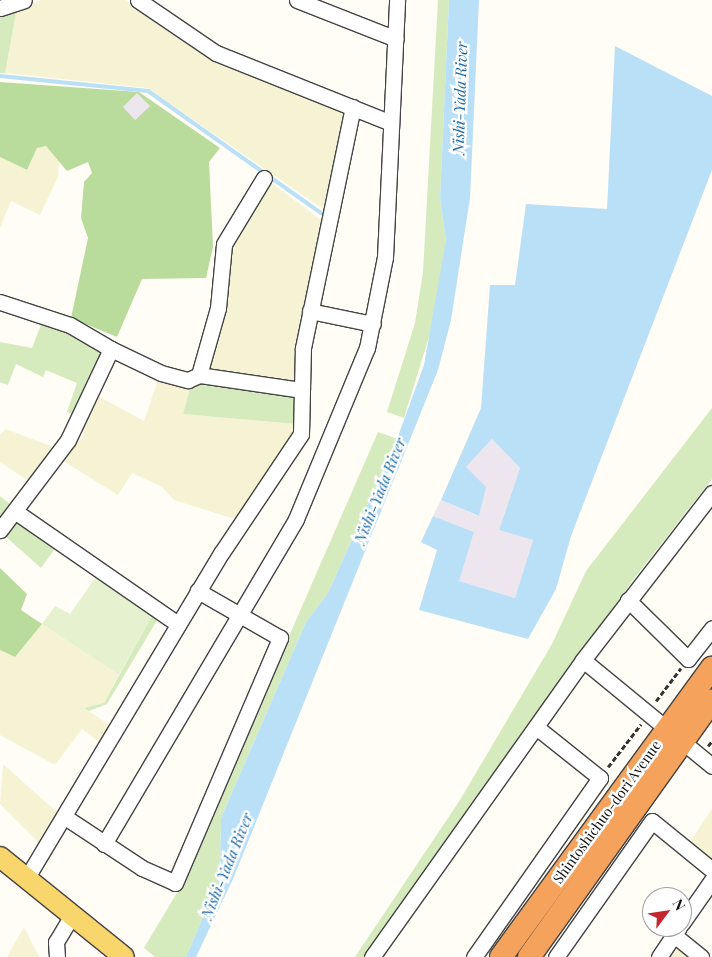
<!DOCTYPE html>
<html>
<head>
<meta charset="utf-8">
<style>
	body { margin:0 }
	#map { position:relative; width:712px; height:957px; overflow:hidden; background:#fffdf5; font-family:"Playfair Display",serif }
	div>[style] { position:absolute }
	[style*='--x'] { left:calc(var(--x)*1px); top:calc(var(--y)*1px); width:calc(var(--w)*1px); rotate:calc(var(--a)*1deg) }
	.industrial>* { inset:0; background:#eee6ef }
	.farmland>* { inset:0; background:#f6f3d4 }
	.green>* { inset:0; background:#d5ebbd }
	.forest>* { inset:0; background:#b9dc9c }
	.pitch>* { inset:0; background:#e6f2cf }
	.water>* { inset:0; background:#b9e0f7 }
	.stream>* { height:4px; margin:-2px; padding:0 2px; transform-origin:2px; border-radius:2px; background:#b9e0f7 }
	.path>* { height:2.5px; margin-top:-1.25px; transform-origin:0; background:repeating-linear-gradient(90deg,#333 0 5px,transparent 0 7.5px) }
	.roads { filter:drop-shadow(1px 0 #444) drop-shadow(-1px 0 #444) drop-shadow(0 1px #444) drop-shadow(0 -1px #444) }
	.minor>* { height:15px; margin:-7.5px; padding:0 7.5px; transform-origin:7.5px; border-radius:7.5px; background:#fff }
	.major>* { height:20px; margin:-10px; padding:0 10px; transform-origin:10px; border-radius:10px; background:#f9d66b }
	.highway>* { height:22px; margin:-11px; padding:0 11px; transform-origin:11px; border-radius:11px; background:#f5a25d }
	span { translate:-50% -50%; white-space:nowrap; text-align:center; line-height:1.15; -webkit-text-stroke:5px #fff; paint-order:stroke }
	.street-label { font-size:14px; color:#111 }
	.water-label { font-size:15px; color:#1768a6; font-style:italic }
	.north { position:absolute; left:642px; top:887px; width:50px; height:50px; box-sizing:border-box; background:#fff; border:1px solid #a0a0a0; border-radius:50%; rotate:59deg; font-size:14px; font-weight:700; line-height:20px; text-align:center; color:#111 }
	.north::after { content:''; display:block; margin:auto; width:18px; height:22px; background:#c4262e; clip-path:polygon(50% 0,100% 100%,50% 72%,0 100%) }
</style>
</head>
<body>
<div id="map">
	<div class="industrial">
		<div style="clip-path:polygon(137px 92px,150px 106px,135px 120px,122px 107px)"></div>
		<div style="clip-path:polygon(492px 439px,520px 468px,499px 530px,533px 540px,515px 598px,458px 581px,474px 532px,433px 516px,441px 500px,478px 516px,466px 467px)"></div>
	</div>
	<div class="farmland">
		<div style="clip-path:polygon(42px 0,126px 0,215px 60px,342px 111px,345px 116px,323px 209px,147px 88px,5px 73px,17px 8px)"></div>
		<div style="clip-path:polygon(46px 146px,59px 161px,58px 177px,40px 215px,11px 201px,0 228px,0 157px,27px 170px,37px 148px)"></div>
		<div style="clip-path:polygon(268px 180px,322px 221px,297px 384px,208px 372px,227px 253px)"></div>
		<div style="clip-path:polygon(159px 377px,191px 384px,183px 414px,296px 424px,296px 434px,238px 520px,174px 500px,162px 487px,132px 473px,118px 495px,60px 459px,85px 435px,79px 431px,96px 395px,144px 421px)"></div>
		<div style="clip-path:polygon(6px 429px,56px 448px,33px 484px,0 462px,0 435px)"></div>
		<div style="clip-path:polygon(42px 624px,119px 675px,104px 703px,84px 708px,113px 727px,102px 744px,82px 729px,55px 765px,0 735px,0 650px,15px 657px)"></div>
		<div style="clip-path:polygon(3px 764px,59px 814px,41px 845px,0 804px)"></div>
		<div style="clip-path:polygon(712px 809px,712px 864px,689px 843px)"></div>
		<div style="clip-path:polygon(24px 927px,39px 957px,7px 957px)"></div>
		<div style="clip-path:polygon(681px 947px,694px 957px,666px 957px,673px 948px)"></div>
	</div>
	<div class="green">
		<div style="clip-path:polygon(438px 0,449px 0,440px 198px,446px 240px,437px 311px,404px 418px,387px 412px,415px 323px,423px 272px)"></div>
		<div style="clip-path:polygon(17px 8px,5px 73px,0 73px,0 14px)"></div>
		<div style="clip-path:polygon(42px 322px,70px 330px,102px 351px,76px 415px,67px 412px,77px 383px,46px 370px,43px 377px,16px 364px,8px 385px,0 382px,0 342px,32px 348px)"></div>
		<div style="clip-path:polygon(202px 382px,295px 393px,296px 424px,183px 414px,191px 384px)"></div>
		<div style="clip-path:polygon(712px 408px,712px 479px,633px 580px,364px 957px,355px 957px,460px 800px,552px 644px,586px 571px)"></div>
		<div style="clip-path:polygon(378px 432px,397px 439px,328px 593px,306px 622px,221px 818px,220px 877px,186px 957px,155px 957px,144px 948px,178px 891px)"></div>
		<div style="clip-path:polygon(0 496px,11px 505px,0 521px)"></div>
		<div style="clip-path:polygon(16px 523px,56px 547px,41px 568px,5px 536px)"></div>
		<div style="clip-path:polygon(153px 614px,159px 617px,107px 704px,89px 711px,84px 708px,104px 703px)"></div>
	</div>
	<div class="forest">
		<div style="clip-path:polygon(evenodd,0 82px,139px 92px,220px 148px,209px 162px,213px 247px,206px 278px,142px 279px,117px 337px,71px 318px,88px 238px,81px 218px,84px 182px,92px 173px,88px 162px,67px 171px,46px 146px,37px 148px,27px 170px,0 157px,0 82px,137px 93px,150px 106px,135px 120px,123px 107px,137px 93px)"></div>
		<div style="clip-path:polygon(0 568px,27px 594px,21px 610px,42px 624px,15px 657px,0 650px)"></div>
	</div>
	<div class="pitch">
		<div style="clip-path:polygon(98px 574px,153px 614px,119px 675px,42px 624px,55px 606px,70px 614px)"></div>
	</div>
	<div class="water">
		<div style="clip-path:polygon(449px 0,479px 0,470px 198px,451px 320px,438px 370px,233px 879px,196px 957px,186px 957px,220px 877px,221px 818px,306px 622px,328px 593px,397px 439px,424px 365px,446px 240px,440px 198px)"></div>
		<div style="clip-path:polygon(615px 46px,712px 96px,712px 170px,571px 536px,556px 589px,528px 639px,419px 610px,437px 550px,421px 542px,433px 516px,474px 532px,459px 581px,515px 598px,533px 540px,499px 530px,520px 468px,492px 439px,466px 467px,486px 487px,479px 516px,441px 500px,481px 408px,490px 285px,515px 285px,526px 204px,607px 209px)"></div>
	</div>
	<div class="stream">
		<div style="--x:0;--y:76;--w:149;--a:5.8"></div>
		<div style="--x:148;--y:91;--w:212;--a:35.2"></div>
	</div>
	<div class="path">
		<div style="--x:656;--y:701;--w:41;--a:-52.9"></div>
		<div style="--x:708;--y:746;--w:6;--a:-51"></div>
		<div style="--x:608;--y:767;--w:54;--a:-52.5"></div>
	</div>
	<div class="roads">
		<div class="minor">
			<div style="--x:138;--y:0;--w:94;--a:34.2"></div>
			<div style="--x:216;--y:53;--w:188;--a:21.8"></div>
			<div style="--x:297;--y:0;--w:106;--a:21.5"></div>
			<div style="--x:0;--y:8;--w:25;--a:-18"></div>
			<div style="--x:0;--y:302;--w:74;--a:18.2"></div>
			<div style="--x:70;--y:325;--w:48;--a:30.3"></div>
			<div style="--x:111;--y:349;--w:101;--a:115.3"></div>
			<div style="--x:68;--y:440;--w:113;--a:127.1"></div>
			<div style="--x:310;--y:311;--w:64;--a:11.7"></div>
			<div style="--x:111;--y:349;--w:55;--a:25.6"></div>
			<div style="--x:161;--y:373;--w:28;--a:15"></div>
			<div style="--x:188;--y:380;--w:12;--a:-24"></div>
			<div style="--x:199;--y:375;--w:70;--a:-74.2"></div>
			<div style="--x:218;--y:308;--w:64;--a:-84.6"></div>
			<div style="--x:224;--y:244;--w:77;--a:-58.8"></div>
			<div style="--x:199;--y:375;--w:104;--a:8.3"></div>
			<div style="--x:16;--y:512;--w:197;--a:34.7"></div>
			<div style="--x:628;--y:600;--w:84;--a:44.5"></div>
			<div style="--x:688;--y:659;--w:39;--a:-52"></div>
			<div style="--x:583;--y:660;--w:167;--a:39.4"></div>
			<div style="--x:65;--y:817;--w:92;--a:33.5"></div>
			<div style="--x:142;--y:868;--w:36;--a:24"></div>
			<div style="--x:175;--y:883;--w:267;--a:-66.8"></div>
			<div style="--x:280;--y:638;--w:95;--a:-150.2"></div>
			<div style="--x:104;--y:844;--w:377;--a:-59.4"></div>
			<div style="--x:296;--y:519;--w:185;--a:-67.5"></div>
			<div style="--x:367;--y:348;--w:93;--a:-78.8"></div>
			<div style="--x:385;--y:257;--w:257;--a:-87.3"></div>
			<div style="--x:26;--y:879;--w:381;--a:-59.1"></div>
			<div style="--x:222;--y:552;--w:142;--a:-56.2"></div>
			<div style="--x:301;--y:434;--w:86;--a:-88.7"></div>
			<div style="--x:303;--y:348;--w:246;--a:-78.3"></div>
			<div style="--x:682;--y:923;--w:52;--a:-55.1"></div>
			<div style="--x:674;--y:935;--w:35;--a:39"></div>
			<div style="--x:57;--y:957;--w:15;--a:-94"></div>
			<div style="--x:56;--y:942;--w:29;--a:-59"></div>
			<div style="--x:372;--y:957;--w:364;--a:-54.6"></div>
			<div style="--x:583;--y:660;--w:211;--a:-52.3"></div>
			<div style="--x:474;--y:957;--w:219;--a:-54.9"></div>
			<div style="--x:600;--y:778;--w:82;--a:-141.4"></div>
			<div style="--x:556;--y:957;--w:166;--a:-54.8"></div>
			<div style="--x:652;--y:821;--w:77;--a:39.2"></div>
			<div style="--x:659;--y:957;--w:36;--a:-56"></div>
		</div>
		<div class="major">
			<div style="--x:0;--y:857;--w:159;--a:38.9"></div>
		</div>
		<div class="highway">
			<div style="--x:501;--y:957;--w:358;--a:-53.9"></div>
			<div style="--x:529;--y:957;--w:315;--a:-54.5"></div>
		</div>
	</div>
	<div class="street-label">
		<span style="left:607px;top:812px;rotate:-54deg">Shintoshichuo-dori Avenue</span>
	</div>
	<div class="water-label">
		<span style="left:460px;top:98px;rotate:-88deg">Nishi-Yada River</span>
		<span style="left:380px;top:491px;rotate:-68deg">Nishi-Yada River</span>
		<span style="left:227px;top:866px;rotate:-68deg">Nishi-Yada River</span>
	</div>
	<div class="north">N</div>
</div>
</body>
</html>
